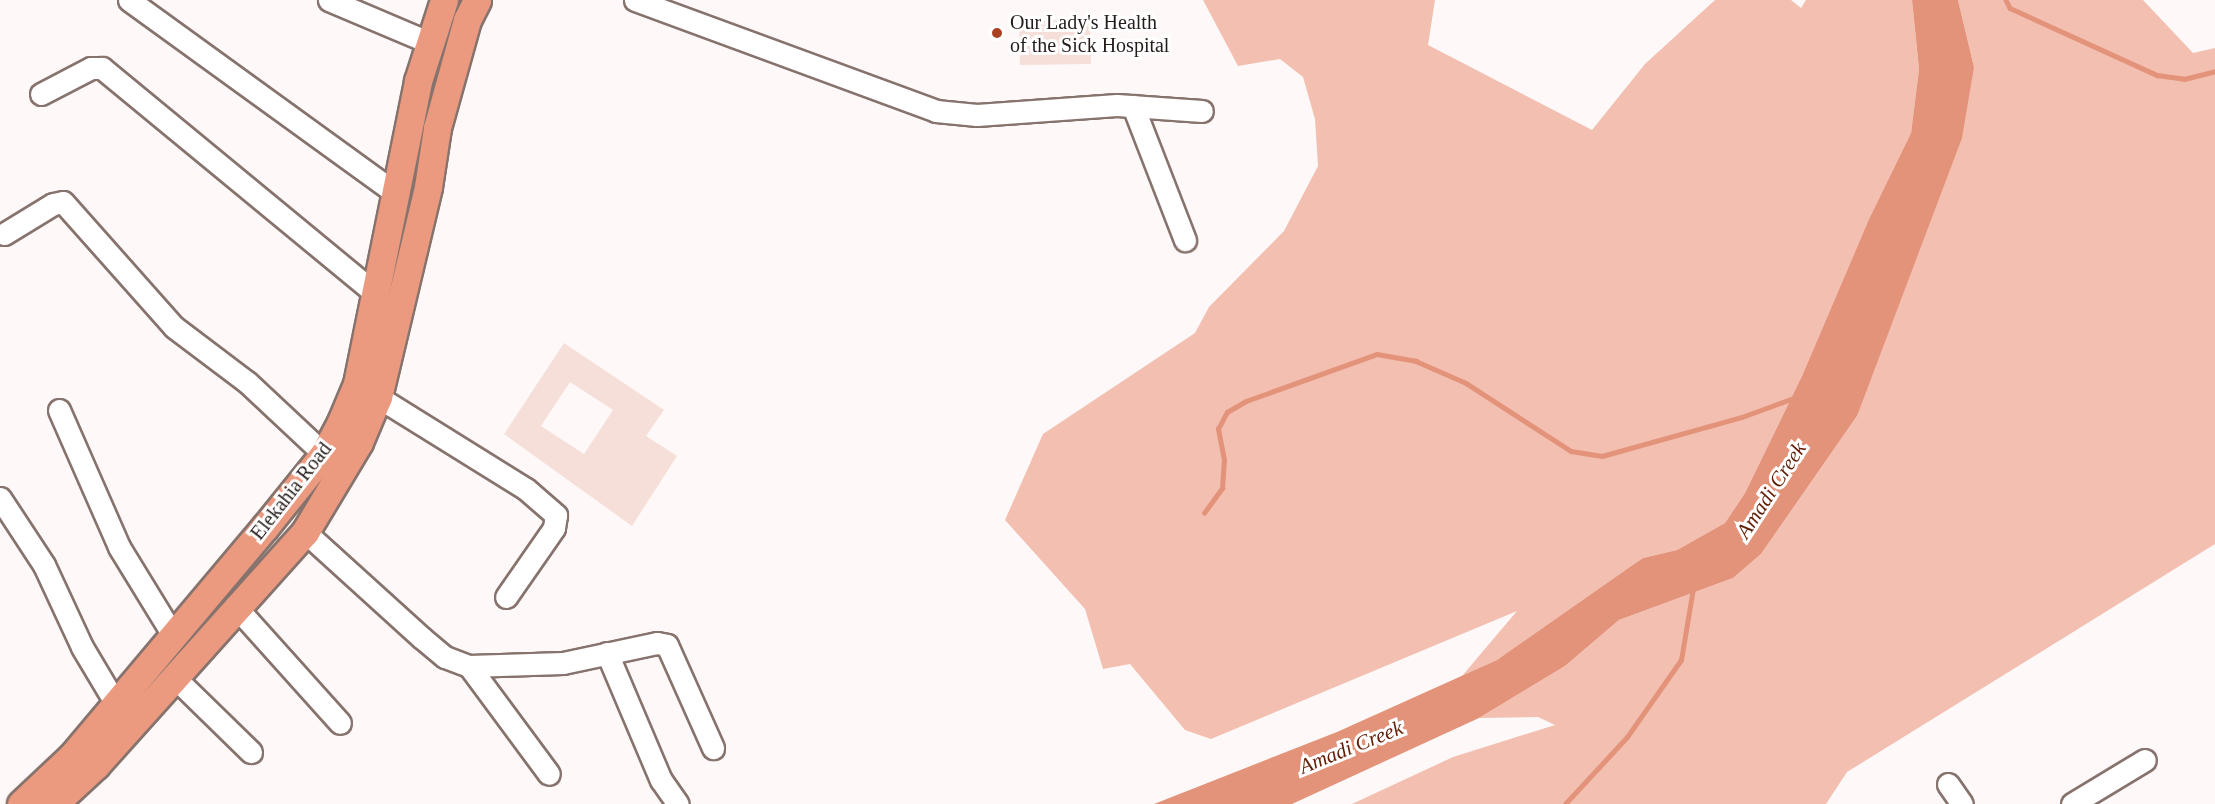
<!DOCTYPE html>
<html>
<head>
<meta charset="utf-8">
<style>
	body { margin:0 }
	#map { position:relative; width:2215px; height:804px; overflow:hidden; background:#fef9f8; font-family:Georgia,serif }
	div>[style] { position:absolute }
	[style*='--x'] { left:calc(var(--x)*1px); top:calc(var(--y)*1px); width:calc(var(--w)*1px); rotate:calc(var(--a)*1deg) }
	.green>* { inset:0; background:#f2bfb0 }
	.water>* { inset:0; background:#e4937b }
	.stream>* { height:4.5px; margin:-2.25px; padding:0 2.25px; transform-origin:2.25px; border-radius:2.25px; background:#e4937b }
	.building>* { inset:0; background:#f6dfd8 }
	.roads { filter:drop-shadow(2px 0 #87736d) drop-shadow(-2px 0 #87736d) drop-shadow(0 2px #87736d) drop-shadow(0 -2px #87736d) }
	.minor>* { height:21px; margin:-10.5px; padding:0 10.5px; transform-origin:10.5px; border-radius:10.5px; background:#fff }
	.major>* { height:27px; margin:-13.5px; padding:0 13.5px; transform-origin:13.5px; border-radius:13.5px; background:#eb9a80 }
	.dots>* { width:16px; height:16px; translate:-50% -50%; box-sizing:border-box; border:3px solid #fff; border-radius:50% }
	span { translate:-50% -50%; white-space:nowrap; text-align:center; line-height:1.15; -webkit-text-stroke:6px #fff; paint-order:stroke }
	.poi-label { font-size:20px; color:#241c1a }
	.left { translate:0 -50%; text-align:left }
	.street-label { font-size:20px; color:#241c1a }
	.water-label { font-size:21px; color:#641d05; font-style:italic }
</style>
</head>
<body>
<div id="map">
	<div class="green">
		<div style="clip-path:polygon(1203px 0,1435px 0,1428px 45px,1592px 130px,1645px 64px,1715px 0,1791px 0,1801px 8px,1806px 0,1912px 0,1919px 69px,1911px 133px,1869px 219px,1802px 376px,1745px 493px,1725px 523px,1677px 550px,1643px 558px,1565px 616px,1497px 660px,1462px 676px,1517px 611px,1211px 739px,1185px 730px,1130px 664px,1103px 669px,1085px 609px,1005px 520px,1043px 434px,1195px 333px,1209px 307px,1284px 231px,1318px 166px,1315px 119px,1303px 77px,1280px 59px,1238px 66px)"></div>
		<div style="clip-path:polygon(1958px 0,2143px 0,2193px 53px,2215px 48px,2215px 544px,1847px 772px,1826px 804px,1352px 804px,1453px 757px,1555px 725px,1538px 717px,1479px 718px,1565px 666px,1619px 620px,1733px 578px,1761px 554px,1857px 416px,1974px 67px)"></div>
	</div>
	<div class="water">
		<div style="clip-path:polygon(1912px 0,1958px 0,1974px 67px,1962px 138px,1857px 416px,1761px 554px,1733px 578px,1619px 620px,1565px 666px,1479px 718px,1292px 804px,1154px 804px,1337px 732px,1497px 660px,1643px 558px,1677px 550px,1725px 523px,1745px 493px,1802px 376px,1869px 219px,1911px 133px,1919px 69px)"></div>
	</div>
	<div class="stream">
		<div style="--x:2006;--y:0;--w:9;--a:63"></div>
		<div style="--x:2010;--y:8;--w:162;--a:24.5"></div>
		<div style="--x:2157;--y:75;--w:27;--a:8"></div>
		<div style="--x:2184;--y:79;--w:32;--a:-14"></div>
		<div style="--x:1204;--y:513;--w:31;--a:-54"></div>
		<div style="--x:1222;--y:488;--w:28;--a:-86"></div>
		<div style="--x:1224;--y:460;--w:32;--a:-101"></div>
		<div style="--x:1218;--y:429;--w:19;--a:-62"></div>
		<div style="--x:1227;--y:412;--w:22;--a:-30"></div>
		<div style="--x:1246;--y:401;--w:139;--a:-19.7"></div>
		<div style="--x:1377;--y:354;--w:40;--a:10"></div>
		<div style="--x:1416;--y:361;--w:55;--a:23.7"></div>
		<div style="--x:1466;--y:383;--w:125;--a:32.9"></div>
		<div style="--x:1571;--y:451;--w:31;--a:9"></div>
		<div style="--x:1602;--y:456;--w:145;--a:-15.6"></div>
		<div style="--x:1742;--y:417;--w:55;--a:-20.1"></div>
		<div style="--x:1565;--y:804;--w:91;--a:-47.2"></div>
		<div style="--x:1627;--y:737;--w:94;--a:-55"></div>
		<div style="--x:1681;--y:660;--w:73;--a:-80.5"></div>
	</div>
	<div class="building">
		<div style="clip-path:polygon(1090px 20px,1091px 64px,1020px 65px,1019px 21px)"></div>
		<div style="clip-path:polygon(evenodd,564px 343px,664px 410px,646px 436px,677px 456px,632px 526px,504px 434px,564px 343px,570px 382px,613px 410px,584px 454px,541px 426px,570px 382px)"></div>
	</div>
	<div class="roads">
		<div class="minor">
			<div style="--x:129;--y:0;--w:329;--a:35.9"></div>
			<div style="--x:329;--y:0;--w:108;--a:23"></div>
			<div style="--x:635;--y:0;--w:321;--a:20.2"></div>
			<div style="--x:936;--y:111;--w:41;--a:5.6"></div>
			<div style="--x:977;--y:115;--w:140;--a:-4.1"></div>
			<div style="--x:1117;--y:105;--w:85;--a:4"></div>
			<div style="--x:41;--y:94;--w:56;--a:-27.5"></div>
			<div style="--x:91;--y:68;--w:11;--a:0"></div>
			<div style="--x:102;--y:68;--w:354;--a:39.5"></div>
			<div style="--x:1133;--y:106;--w:144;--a:68.8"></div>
			<div style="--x:4;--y:234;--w:57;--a:-31.5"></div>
			<div style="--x:53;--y:204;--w:10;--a:-11"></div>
			<div style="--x:63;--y:202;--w:167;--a:48.4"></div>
			<div style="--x:174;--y:327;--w:91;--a:37"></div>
			<div style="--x:247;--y:382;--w:105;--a:43.1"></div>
			<div style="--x:378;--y:397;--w:174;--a:31.9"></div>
			<div style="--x:526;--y:489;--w:40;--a:41"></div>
			<div style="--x:556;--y:515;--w:13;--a:99"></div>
			<div style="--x:554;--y:528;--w:84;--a:124.8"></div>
			<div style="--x:59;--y:410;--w:150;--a:66.3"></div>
			<div style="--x:119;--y:547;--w:103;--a:58.5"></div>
			<div style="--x:0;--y:498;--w:80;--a:56.7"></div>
			<div style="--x:44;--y:565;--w:90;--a:65.1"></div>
			<div style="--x:82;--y:647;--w:66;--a:59.2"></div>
			<div style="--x:305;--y:532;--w:158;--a:42.2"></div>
			<div style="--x:422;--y:638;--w:30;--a:40"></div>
			<div style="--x:445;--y:657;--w:26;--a:21"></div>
			<div style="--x:469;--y:666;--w:94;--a:-1.8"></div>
			<div style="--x:563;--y:663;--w:96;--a:-12"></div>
			<div style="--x:657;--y:643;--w:10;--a:11"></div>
			<div style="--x:667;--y:645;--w:113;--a:65.9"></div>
			<div style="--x:235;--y:606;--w:157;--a:48.1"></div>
			<div style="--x:607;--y:653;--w:138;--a:67"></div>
			<div style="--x:661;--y:780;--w:29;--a:55"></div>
			<div style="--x:469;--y:666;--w:134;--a:53.5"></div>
			<div style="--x:173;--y:676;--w:109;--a:44.3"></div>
			<div style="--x:1948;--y:784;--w:24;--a:55"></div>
			<div style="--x:2072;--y:804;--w:85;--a:-31.1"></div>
		</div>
		<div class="major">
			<div style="--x:21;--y:804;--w:70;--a:-43.3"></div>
			<div style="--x:72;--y:756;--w:299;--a:-49.9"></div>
			<div style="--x:265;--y:527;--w:94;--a:-51.1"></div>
			<div style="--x:324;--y:454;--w:36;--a:-62"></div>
			<div style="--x:341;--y:422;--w:41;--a:-67.2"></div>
			<div style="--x:357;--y:384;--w:309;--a:-78.6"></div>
			<div style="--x:418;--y:81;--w:85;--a:-72.2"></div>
			<div style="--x:54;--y:804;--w:57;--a:-42.9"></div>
			<div style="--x:96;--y:765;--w:313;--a:-48.1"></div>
			<div style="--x:305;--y:532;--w:105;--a:-59"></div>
			<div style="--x:359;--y:442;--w:49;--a:-67.1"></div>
			<div style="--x:378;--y:397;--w:216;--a:-76.6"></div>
			<div style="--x:428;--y:187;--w:60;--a:-81.3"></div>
			<div style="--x:437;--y:128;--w:112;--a:-74.5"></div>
			<div style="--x:467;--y:20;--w:22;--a:-63"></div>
		</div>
	</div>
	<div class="dots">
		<div style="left:997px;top:33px;background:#aa4222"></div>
	</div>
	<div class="poi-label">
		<span class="left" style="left:1010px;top:34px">Our Lady's Health<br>of the Sick Hospital</span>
	</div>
	<div class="street-label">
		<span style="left:291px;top:491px;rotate:-52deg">Elekahia Road</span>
	</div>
	<div class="water-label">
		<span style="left:1771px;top:490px;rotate:-57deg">Amadi Creek</span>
		<span style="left:1351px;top:747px;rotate:-22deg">Amadi Creek</span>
	</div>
</div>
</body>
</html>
